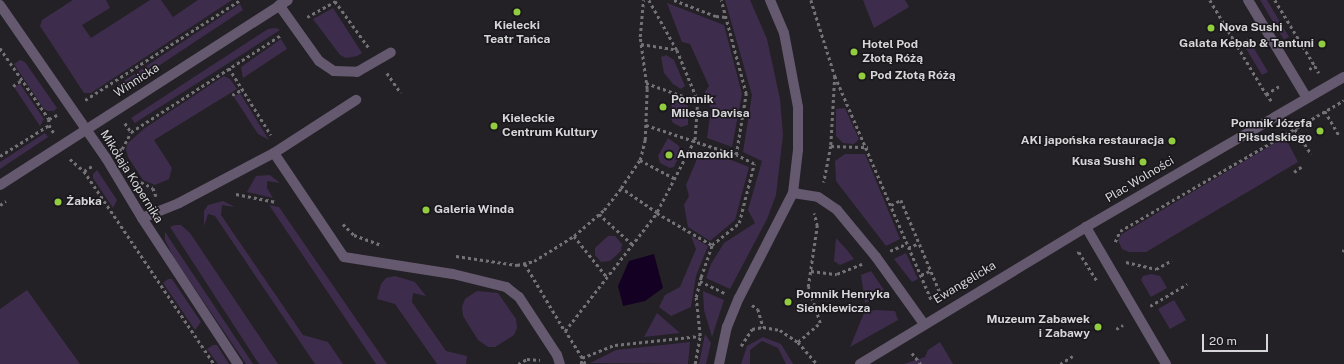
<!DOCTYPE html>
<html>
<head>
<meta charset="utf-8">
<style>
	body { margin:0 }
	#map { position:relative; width:1344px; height:364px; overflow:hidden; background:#232125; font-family:"Public Sans",sans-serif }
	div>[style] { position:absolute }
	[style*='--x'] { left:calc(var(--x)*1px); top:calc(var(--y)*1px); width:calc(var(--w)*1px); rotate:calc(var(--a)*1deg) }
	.green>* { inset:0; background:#3e2c4c }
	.water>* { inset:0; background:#140023 }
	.path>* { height:2.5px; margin-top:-1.25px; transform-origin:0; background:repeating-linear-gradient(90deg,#747276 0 3px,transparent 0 6px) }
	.service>* { height:10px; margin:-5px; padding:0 5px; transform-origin:5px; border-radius:5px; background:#655970 }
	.minor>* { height:10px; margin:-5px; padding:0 5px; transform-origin:5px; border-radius:5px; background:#655970 }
	.dots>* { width:11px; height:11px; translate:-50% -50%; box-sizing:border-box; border:2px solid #1a181c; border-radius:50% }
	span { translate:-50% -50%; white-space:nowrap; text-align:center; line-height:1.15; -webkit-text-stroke:3px #1a181c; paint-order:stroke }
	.poi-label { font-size:12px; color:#d6d5d8; font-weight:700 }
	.left { translate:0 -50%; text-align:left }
	.right { translate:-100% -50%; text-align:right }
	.street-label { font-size:12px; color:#d6d5d8 }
	.scale { position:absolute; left:1202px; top:334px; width:66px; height:18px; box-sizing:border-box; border:2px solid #d6d5d8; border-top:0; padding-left:5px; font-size:12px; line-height:14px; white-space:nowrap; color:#d6d5d8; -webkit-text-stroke:3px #1a181c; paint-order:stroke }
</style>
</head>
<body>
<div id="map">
	<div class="green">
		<div style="clip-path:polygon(73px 0,106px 0,110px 8px,82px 25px,91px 38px,150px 0,161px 0,173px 17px,198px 0,232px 0,91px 93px,84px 93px,40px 26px,42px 20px)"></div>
		<div style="clip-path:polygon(725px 0,750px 0,767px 39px,780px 99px,783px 135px,776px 195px,767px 219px,730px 289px,706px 278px,711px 264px,724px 243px,755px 223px,748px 210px,762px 161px,743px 152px,752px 95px)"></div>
		<div style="clip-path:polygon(863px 0,905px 0,909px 7px,874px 28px)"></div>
		<div style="clip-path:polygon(1260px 0,1267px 0,1289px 37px,1284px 40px)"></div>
		<div style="clip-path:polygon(667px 3px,724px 25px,742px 94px,732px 147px,707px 138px,711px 109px,705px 92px,709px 86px,690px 44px,682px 42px)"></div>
		<div style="clip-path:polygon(240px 4px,243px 10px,116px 94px,116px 86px)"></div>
		<div style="clip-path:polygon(333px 8px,362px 53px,357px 56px,346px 58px,340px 55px,313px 19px)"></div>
		<div style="clip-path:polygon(276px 28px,280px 30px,135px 123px,131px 118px,268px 29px)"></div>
		<div style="clip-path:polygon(1248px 38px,1268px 72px,1262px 75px,1242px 42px)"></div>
		<div style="clip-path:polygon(281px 39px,287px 49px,243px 78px,241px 67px)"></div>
		<div style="clip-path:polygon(666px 55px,674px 60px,685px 86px,681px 89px,673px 84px,664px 73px,661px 57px)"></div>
		<div style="clip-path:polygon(20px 60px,25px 62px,57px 108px,54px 111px,48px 111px,44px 109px,14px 64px)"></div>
		<div style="clip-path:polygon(224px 76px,230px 79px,237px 89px,154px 140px,172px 168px,169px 179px,155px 185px,143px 180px,128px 157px,126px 149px,128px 143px,145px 128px)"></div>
		<div style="clip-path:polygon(20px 84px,44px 119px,40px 126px,14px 87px)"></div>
		<div style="clip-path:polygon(240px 93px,269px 140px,258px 134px,234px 97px)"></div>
		<div style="clip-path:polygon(673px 97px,688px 106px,688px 125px,681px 127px,673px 123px,670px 117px)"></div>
		<div style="clip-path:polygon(845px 108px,859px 139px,854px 144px,843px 143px,836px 136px,836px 109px)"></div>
		<div style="clip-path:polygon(45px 133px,48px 137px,0 169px,0 162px)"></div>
		<div style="clip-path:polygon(1285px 137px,1298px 162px,1146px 252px,1129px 252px,1122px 249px,1118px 240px,1122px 234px)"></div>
		<div style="clip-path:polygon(668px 138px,679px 146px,681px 152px,674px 167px,670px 168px,660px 163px,658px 156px)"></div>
		<div style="clip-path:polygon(708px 151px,749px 167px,735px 220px,710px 241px,688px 227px,684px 205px,689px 196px,686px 185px,700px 152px)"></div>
		<div style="clip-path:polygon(845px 154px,865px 154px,900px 239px,886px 246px,836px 181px,835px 161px)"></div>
		<div style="clip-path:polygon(97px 170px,117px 200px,113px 208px,93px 178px,93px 174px)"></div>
		<div style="clip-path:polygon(270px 175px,280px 183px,267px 181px,267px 188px,273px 198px,247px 192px,256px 176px)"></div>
		<div style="clip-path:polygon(223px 201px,235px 207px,222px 205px,221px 215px,303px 335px,328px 342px,343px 364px,315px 364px,215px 216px,208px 214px,204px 226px,204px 211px,208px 205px)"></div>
		<div style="clip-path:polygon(269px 205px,279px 207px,387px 364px,376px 364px)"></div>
		<div style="clip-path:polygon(175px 225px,181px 225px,190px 233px,278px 364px,259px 364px,170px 227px)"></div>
		<div style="clip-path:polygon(165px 232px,253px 364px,246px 364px,174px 258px,165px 240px)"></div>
		<div style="clip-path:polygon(608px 236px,615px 236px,622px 244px,621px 251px,610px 261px,601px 262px,595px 255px,595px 248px)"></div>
		<div style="clip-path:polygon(691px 236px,708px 246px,696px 276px,691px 307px,671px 316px,659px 307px,665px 295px,680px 287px,696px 249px)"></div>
		<div style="clip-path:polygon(836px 238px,847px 250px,854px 259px,840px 265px,834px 261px)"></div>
		<div style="clip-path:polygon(906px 253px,918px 279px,912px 282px,894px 259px)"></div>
		<div style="clip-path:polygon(871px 271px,886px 293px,865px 303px,861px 275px)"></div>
		<div style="clip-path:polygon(1151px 274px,1160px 276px,1167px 288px,1151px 297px,1141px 280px,1143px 276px)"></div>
		<div style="clip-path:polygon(395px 276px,415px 282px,426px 296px,413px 293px,412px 302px,446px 351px,467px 356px,466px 364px,437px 364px,395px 304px,377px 299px,381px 284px,386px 278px)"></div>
		<div style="clip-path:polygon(168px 279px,172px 279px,201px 322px,195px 330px,163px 283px)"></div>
		<div style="clip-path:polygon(27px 290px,67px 346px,80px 364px,0 364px,0 309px)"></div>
		<div style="clip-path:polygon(477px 291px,498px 293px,516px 319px,517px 328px,514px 335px,495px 347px,488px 347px,478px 340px,463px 316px,462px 307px,465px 299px)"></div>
		<div style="clip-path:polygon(703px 291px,724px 300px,712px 337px,704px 310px)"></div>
		<div style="clip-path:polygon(1174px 300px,1186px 320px,1170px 329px,1158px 309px)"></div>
		<div style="clip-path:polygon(875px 310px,895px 311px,898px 320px,850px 347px,864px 313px)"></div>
		<div style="clip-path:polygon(657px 313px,680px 333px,644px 337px)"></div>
		<div style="clip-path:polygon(705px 334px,711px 343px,706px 364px,699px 364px)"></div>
		<div style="clip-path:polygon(763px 337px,781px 344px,793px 364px,786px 364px,778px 348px,762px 341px,750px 350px,750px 364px,741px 364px,747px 346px)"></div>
		<div style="clip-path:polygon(690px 342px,688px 364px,590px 363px,616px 350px)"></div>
		<div style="clip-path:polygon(940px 342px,953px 364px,904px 364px,925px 357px,928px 350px)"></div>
		<div style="clip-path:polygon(213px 345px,217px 345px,229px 364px,218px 364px,207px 349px)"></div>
	</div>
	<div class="water">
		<div style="clip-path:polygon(654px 254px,663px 288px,645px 301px,623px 306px,618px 286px,629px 261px)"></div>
	</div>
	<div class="path">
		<div style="--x:649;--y:0;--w:57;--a:60.8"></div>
		<div style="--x:677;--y:50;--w:55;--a:67.6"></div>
		<div style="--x:698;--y:101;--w:39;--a:94"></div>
		<div style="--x:695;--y:140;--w:82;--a:117.5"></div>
		<div style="--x:657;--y:213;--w:64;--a:30.2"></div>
		<div style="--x:674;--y:0;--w:45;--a:20.9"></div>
		<div style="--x:716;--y:16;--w:10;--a:6"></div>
		<div style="--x:811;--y:0;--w:80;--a:72.5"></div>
		<div style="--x:835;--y:76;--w:70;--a:93.3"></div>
		<div style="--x:831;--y:146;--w:37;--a:101"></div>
		<div style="--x:1210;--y:0;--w:109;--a:59.2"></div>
		<div style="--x:1275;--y:0;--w:77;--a:58.8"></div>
		<div style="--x:335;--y:1;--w:58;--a:54.1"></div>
		<div style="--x:307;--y:17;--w:35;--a:-29"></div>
		<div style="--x:641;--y:44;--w:36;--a:9"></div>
		<div style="--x:0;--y:48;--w:86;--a:55.4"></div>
		<div style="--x:49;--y:119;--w:6;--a:90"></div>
		<div style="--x:49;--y:125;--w:9;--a:58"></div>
		<div style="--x:229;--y:68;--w:79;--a:57.9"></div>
		<div style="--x:1309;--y:69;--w:7;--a:-27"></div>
		<div style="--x:1315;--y:66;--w:8;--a:60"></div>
		<div style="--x:387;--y:73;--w:24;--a:55"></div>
		<div style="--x:835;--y:76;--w:245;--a:66.7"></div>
		<div style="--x:646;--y:83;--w:54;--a:19.4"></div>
		<div style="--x:13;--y:86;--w:11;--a:-34"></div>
		<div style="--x:232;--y:95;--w:13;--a:-29"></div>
		<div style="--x:85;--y:100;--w:184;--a:-32.8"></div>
		<div style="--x:1271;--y:101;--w:9;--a:-126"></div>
		<div style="--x:1266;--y:94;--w:17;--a:-31"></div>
		<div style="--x:1325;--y:111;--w:30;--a:60"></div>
		<div style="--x:49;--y:119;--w:9;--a:-27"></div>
		<div style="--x:125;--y:123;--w:11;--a:56"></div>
		<div style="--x:646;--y:125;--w:95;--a:18.4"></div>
		<div style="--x:1295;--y:129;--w:30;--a:57"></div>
		<div style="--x:831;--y:146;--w:37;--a:2"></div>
		<div style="--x:119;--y:150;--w:3;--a:-18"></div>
		<div style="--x:122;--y:149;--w:19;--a:-62"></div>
		<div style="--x:131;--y:132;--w:179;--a:-32.9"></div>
		<div style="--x:0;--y:156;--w:58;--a:-32.3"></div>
		<div style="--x:70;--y:159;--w:18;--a:41"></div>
		<div style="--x:84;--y:171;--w:9;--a:-32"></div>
		<div style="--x:640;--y:160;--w:38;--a:28"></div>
		<div style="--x:84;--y:171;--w:233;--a:56"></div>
		<div style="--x:1294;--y:172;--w:9;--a:-36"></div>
		<div style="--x:141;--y:182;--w:13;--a:27"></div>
		<div style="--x:153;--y:188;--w:9;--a:69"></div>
		<div style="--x:236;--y:194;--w:41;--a:11.3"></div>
		<div style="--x:0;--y:205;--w:7;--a:-34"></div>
		<div style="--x:891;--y:205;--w:11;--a:-27"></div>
		<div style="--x:901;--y:200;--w:105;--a:67.1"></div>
		<div style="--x:599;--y:214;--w:45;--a:42.3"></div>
		<div style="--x:343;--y:224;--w:16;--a:45"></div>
		<div style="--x:354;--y:235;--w:30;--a:20"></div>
		<div style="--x:574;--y:236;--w:53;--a:51.2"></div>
		<div style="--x:1115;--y:242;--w:12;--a:-66"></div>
		<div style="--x:1120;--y:231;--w:259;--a:-30.3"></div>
		<div style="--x:908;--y:248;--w:12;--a:-24"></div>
		<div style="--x:890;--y:251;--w:17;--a:-24"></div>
		<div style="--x:1342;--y:251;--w:2;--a:-27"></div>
		<div style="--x:1077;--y:253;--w:2;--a:-27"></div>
		<div style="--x:1079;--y:252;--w:34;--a:58"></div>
		<div style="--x:456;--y:256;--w:62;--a:8.4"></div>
		<div style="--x:517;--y:265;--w:17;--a:-13"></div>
		<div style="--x:534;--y:261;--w:47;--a:-32"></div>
		<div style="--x:574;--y:236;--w:40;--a:-41"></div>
		<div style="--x:604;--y:210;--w:28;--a:-52"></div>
		<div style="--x:621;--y:188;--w:34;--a:-56"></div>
		<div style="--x:640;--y:160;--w:21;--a:-76"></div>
		<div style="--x:645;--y:140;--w:51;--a:-87.8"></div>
		<div style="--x:647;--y:89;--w:52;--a:-97.7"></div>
		<div style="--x:640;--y:37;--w:37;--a:-85"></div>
		<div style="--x:1126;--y:262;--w:31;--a:13"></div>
		<div style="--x:1156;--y:269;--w:18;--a:-29"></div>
		<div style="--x:525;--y:264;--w:78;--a:59.2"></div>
		<div style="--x:811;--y:271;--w:26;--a:7"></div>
		<div style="--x:837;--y:274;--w:27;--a:-22"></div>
		<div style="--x:921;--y:275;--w:10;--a:-24"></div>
		<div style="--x:700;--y:281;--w:28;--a:26"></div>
		<div style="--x:752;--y:305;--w:7;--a:34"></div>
		<div style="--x:758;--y:309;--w:19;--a:74"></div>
		<div style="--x:1150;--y:306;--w:43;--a:-30.7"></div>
		<div style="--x:1116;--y:329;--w:8;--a:-30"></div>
		<div style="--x:798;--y:342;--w:29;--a:-41"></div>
		<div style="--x:820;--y:323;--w:38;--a:-108"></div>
		<div style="--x:808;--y:287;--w:62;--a:-81.6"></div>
		<div style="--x:817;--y:226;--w:13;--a:-103"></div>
		<div style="--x:741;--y:346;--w:20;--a:-57"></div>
		<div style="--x:752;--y:329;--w:11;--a:-10"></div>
		<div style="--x:763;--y:327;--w:17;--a:10"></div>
		<div style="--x:780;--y:330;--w:22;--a:34"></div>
		<div style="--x:798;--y:342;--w:29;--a:49"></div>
		<div style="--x:912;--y:353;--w:14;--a:51"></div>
		<div style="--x:518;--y:364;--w:10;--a:-29"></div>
		<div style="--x:527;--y:359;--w:13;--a:4"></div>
		<div style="--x:581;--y:364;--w:6;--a:-81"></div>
		<div style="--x:582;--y:358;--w:32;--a:-122"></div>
		<div style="--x:565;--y:331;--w:150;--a:-52.1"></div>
		<div style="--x:657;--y:213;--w:44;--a:-145.2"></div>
		<div style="--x:585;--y:364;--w:7;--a:-117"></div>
		<div style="--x:582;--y:358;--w:35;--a:-22"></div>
		<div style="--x:615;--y:345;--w:85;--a:-6"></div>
		<div style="--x:695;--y:364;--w:28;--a:-80"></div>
		<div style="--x:700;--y:336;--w:39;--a:-96"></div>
		<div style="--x:696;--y:297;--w:21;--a:-76"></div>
		<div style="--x:701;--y:277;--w:34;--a:-71"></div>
		<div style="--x:712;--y:245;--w:35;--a:-39"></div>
		<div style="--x:739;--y:223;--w:61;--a:-75.7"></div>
		<div style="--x:754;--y:164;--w:20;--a:-153"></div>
		<div style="--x:736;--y:155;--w:62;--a:-80.7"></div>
		<div style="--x:746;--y:94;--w:97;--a:-104.9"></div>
		<div style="--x:1060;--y:364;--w:15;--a:-32"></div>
	</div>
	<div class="service">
		<div style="--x:279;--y:5;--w:69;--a:54.5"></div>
		<div style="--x:319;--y:61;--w:18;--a:34"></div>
		<div style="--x:334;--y:71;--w:23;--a:2"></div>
		<div style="--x:357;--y:72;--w:39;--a:-30"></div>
		<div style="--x:274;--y:153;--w:98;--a:-32.9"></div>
		<div style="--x:142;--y:218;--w:40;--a:-22"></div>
		<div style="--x:179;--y:203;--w:107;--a:-27.8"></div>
		<div style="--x:274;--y:153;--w:125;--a:56.1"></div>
		<div style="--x:344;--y:257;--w:110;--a:8.9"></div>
		<div style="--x:453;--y:274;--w:55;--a:13.8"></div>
		<div style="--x:506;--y:287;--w:16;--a:38"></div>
		<div style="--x:519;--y:297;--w:69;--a:56.8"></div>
		<div style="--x:557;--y:355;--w:9;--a:72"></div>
	</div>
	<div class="minor">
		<div style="--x:1248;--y:0;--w:114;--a:59"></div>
		<div style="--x:0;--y:5;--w:186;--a:55.3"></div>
		<div style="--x:106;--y:158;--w:70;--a:59"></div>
		<div style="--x:142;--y:218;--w:175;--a:56.7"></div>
		<div style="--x:0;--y:185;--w:342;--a:-32.7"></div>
		<div style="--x:793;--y:193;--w:25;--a:9"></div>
		<div style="--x:818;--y:197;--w:23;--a:34"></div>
		<div style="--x:837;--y:210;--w:61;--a:50.3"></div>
		<div style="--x:876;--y:257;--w:82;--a:54.4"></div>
		<div style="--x:719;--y:364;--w:38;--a:-78"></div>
		<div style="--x:727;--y:327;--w:31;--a:-68"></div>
		<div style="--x:739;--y:298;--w:118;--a:-62.8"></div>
		<div style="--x:793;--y:193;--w:43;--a:-83.4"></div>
		<div style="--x:798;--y:150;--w:43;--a:-90"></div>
		<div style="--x:798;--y:107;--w:75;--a:-100.7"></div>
		<div style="--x:784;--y:33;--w:36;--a:-113"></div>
		<div style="--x:860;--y:364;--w:264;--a:-31.2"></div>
		<div style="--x:1166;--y:364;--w:159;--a:-120.3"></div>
		<div style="--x:1086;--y:227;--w:298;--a:-30.2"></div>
	</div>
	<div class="dots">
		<div style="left:517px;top:12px;background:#92cd3f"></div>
		<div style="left:1211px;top:28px;background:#92cd3f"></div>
		<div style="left:1322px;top:44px;background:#92cd3f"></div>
		<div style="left:854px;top:52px;background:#92cd3f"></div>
		<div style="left:862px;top:76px;background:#92cd3f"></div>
		<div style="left:663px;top:107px;background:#92cd3f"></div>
		<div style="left:494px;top:126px;background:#92cd3f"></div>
		<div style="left:1320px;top:131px;background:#92cd3f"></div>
		<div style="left:1172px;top:141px;background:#92cd3f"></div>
		<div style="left:669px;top:155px;background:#92cd3f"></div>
		<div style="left:1143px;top:162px;background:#92cd3f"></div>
		<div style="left:58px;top:202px;background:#92cd3f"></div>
		<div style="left:426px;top:210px;background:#92cd3f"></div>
		<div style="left:788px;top:302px;background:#92cd3f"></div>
		<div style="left:1098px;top:327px;background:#92cd3f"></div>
	</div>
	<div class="poi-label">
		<span style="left:517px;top:33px">Kielecki<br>Teatr Tańca</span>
		<span class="left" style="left:1219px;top:28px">Nova Sushi</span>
		<span class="right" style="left:1314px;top:44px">Galata Kebab &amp; Tantuni</span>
		<span class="left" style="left:862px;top:52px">Hotel Pod<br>Złotą Różą</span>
		<span class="left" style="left:870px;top:76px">Pod Złotą Różą</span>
		<span class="left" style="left:671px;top:107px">Pomnik<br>Milesa Davisa</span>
		<span class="left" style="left:502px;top:126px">Kieleckie<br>Centrum Kultury</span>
		<span class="right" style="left:1312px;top:131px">Pomnik Józefa<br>Piłsudskiego</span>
		<span class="right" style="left:1164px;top:141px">AKI japońska restauracja</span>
		<span class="left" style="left:677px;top:155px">Amazonki</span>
		<span class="right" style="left:1135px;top:162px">Kusa Sushi</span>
		<span class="left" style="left:66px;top:202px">Żabka</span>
		<span class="left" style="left:434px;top:210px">Galeria Winda</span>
		<span class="left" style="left:796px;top:302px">Pomnik Henryka<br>Sienkiewicza</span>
		<span class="right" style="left:1090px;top:327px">Muzeum Zabawek<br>i Zabawy</span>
	</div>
	<div class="street-label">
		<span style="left:137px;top:81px;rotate:-33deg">Winnicka</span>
		<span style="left:131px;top:177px;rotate:58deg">Mikołaja Kopernika</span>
		<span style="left:1140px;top:180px;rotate:-31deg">Plac Wolności</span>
		<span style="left:965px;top:283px;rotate:-31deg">Ewangelicka</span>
	</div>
	<div class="scale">20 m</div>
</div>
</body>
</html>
